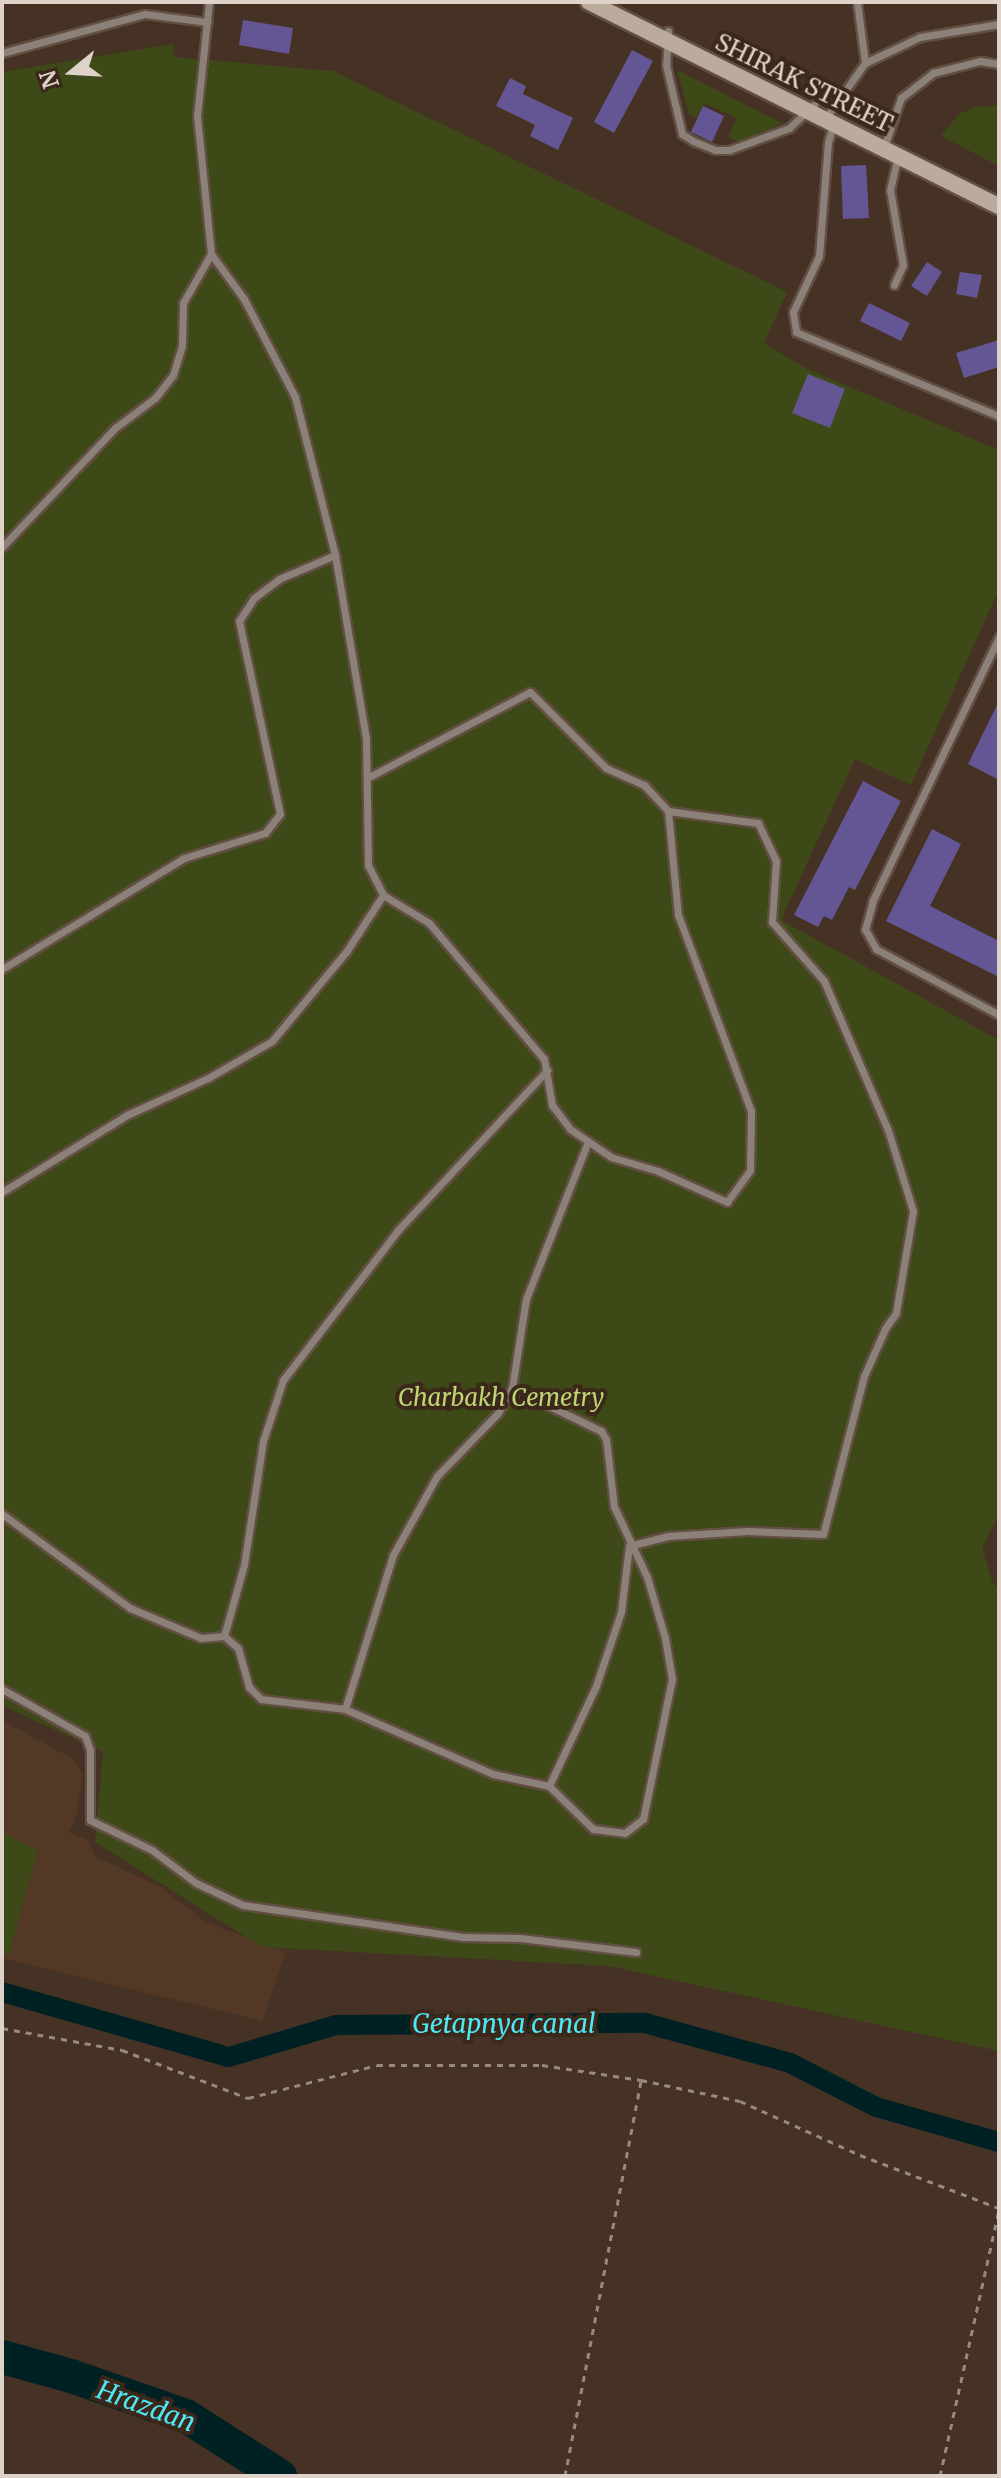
<!DOCTYPE html>
<html>
<head>
<meta charset="utf-8">
<style>
	body { margin:0 }
	#map { position:relative; width:1001px; height:2478px; overflow:hidden; background:#463224; font-family:Merriweather,serif }
	div>[style] { position:absolute }
	[style*='--x'] { left:calc(var(--x)*1px); top:calc(var(--y)*1px); width:calc(var(--w)*1px); rotate:calc(var(--a)*1deg) }
	.built>* { inset:0; background:#523825 }
	.green>* { inset:0; background:#3e4918 }
	.canal>* { height:20px; margin:-10px; padding:0 10px; transform-origin:10px; border-radius:10px; background:#002124 }
	.river>* { height:34px; margin:-17px; padding:0 17px; transform-origin:17px; border-radius:17px; background:#002124 }
	.building>* { inset:0; background:#645694 }
	.path>* { height:3px; margin-top:-1.5px; transform-origin:0; background:repeating-linear-gradient(90deg,#98887d 0 6px,transparent 0 12px) }
	.roads { filter:drop-shadow(2px 0 #624f42) drop-shadow(-2px 0 #624f42) drop-shadow(0 2px #624f42) drop-shadow(0 -2px #624f42) }
	.service>* { height:7px; margin:-3.5px; padding:0 3.5px; transform-origin:3.5px; border-radius:3.5px; background:#8b8179 }
	.secondary>* { height:16px; margin:-8px; padding:0 8px; transform-origin:8px; border-radius:8px; background:#baab9d }
	span { translate:-50% -50%; white-space:nowrap; text-align:center; line-height:1.15; -webkit-text-stroke:8px #3c281a; paint-order:stroke }
	.street-label { font-size:24px; color:#dfd2c9 }
	.park-label { font-size:24px; color:#bdd573; font-style:italic }
	.water-label { font-size:26px; color:#4de8f4; font-style:italic }
	.frame { position:absolute; inset:0; border:4px solid #dfd2c9; pointer-events:none }
	.north { position:absolute; left:32px; top:32px; width:80px; height:80px; -webkit-text-stroke:6px #3c281a; paint-order:stroke; rotate:252deg; font-size:22px; font-weight:700; line-height:32px; text-align:center; color:#dfd2c9 }
	.north::after { content:''; display:block; margin:auto; width:28px; height:36px; background:#dfd2c9; clip-path:polygon(50% 0,100% 100%,50% 72%,0 100%) }
</style>
</head>
<body>
<div id="map">
	<div class="built">
		<div style="clip-path:polygon(2px 1720px,73px 1759px,83px 1775px,75px 1822px,68px 1832px,87px 1840px,96px 1857px,161px 1887px,205px 1922px,286px 1952px,262px 2021px,2px 1958px)"></div>
	</div>
	<div class="green">
		<div style="clip-path:polygon(173px 44px,174px 57px,333px 71px,787px 292px,764px 343px,809px 370px,999px 450px,999px 589px,911px 785px,855px 759px,781px 920px,999px 1040px,999px 1515px,982px 1548px,992px 1581px,999px 1590px,999px 2051px,609px 1966px,262px 1947px,95px 1842px,103px 1752px,2px 1705px,2px 72px)"></div>
		<div style="clip-path:polygon(677px 70px,782px 123px,741px 143px,728px 137px,737px 118px,704px 103px,697px 118px,689px 114px)"></div>
		<div style="clip-path:polygon(999px 105px,999px 166px,941px 136px,959px 114px,976px 107px)"></div>
		<div style="clip-path:polygon(2px 1832px,38px 1851px,9px 1954px,2px 1953px)"></div>
	</div>
	<div class="canal">
		<div style="--x:2;--y:1992;--w:236;--a:16"></div>
		<div style="--x:229;--y:2057;--w:112;--a:-16.7"></div>
		<div style="--x:336;--y:2025;--w:309;--a:-0.4"></div>
		<div style="--x:645;--y:2023;--w:150;--a:15.4"></div>
		<div style="--x:790;--y:2063;--w:97;--a:27.1"></div>
		<div style="--x:876;--y:2107;--w:128;--a:15.9"></div>
	</div>
	<div class="river">
		<div style="--x:2;--y:2357;--w:72;--a:15.4"></div>
		<div style="--x:71;--y:2376;--w:122;--a:19.2"></div>
		<div style="--x:186;--y:2416;--w:112;--a:32.6"></div>
	</div>
	<div class="building">
		<div style="clip-path:polygon(243px 20px,293px 28px,289px 54px,239px 45px)"></div>
		<div style="clip-path:polygon(632px 50px,653px 61px,614px 133px,594px 122px)"></div>
		<div style="clip-path:polygon(510px 78px,526px 86px,523px 94px,573px 118px,558px 150px,530px 136px,535px 125px,496px 106px)"></div>
		<div style="clip-path:polygon(703px 106px,724px 116px,712px 142px,691px 132px)"></div>
		<div style="clip-path:polygon(866px 165px,869px 218px,843px 219px,841px 166px)"></div>
		<div style="clip-path:polygon(927px 262px,942px 272px,927px 296px,911px 286px)"></div>
		<div style="clip-path:polygon(960px 272px,982px 275px,977px 298px,956px 294px)"></div>
		<div style="clip-path:polygon(869px 303px,910px 323px,901px 341px,860px 321px)"></div>
		<div style="clip-path:polygon(999px 340px,999px 367px,964px 378px,956px 353px)"></div>
		<div style="clip-path:polygon(808px 374px,845px 389px,830px 428px,792px 413px)"></div>
		<div style="clip-path:polygon(999px 701px,999px 780px,968px 764px)"></div>
		<div style="clip-path:polygon(863px 781px,901px 801px,855px 890px,849px 887px,832px 920px,824px 916px,818px 927px,794px 915px)"></div>
		<div style="clip-path:polygon(932px 829px,961px 844px,930px 906px,999px 941px,999px 977px,886px 921px)"></div>
	</div>
	<div class="path">
		<div style="--x:2;--y:2028;--w:122;--a:10.4"></div>
		<div style="--x:122;--y:2050;--w:135;--a:20.9"></div>
		<div style="--x:248;--y:2098;--w:133;--a:-14.3"></div>
		<div style="--x:377;--y:2065;--w:165;--a:0"></div>
		<div style="--x:542;--y:2065;--w:100;--a:8.6"></div>
		<div style="--x:641;--y:2080;--w:101;--a:12"></div>
		<div style="--x:740;--y:2101;--w:132;--a:24.2"></div>
		<div style="--x:860;--y:2155;--w:149;--a:20.9"></div>
		<div style="--x:565;--y:2476;--w:403;--a:-79.1"></div>
		<div style="--x:940;--y:2476;--w:273;--a:-77.5"></div>
	</div>
	<div class="roads">
		<div class="service">
			<div style="--x:209;--y:2;--w:115;--a:96"></div>
			<div style="--x:197;--y:116;--w:139;--a:84.2"></div>
			<div style="--x:211;--y:254;--w:56;--a:53.7"></div>
			<div style="--x:244;--y:299;--w:110;--a:62.5"></div>
			<div style="--x:295;--y:397;--w:163;--a:75.8"></div>
			<div style="--x:335;--y:555;--w:186;--a:80.4"></div>
			<div style="--x:366;--y:738;--w:127;--a:89.1"></div>
			<div style="--x:368;--y:865;--w:34;--a:63"></div>
			<div style="--x:383;--y:895;--w:54;--a:31.3"></div>
			<div style="--x:429;--y:923;--w:178;--a:49.8"></div>
			<div style="--x:544;--y:1059;--w:47;--a:80.1"></div>
			<div style="--x:552;--y:1105;--w:30;--a:53"></div>
			<div style="--x:570;--y:1129;--w:50;--a:34.3"></div>
			<div style="--x:611;--y:1157;--w:49;--a:16.6"></div>
			<div style="--x:658;--y:1171;--w:76;--a:24.2"></div>
			<div style="--x:727;--y:1202;--w:39;--a:-54"></div>
			<div style="--x:750;--y:1170;--w:59;--a:-89"></div>
			<div style="--x:751;--y:1111;--w:209;--a:-110.4"></div>
			<div style="--x:678;--y:915;--w:104;--a:-95.5"></div>
			<div style="--x:857;--y:2;--w:62;--a:82.5"></div>
			<div style="--x:668;--y:31;--w:34;--a:93"></div>
			<div style="--x:666;--y:65;--w:71;--a:76.9"></div>
			<div style="--x:682;--y:134;--w:13;--a:32"></div>
			<div style="--x:693;--y:141;--w:24;--a:22"></div>
			<div style="--x:715;--y:150;--w:14;--a:0"></div>
			<div style="--x:729;--y:150;--w:64;--a:-20.1"></div>
			<div style="--x:789;--y:128;--w:35;--a:-43"></div>
			<div style="--x:2;--y:53;--w:148;--a:-15.3"></div>
			<div style="--x:145;--y:14;--w:63;--a:7.4"></div>
			<div style="--x:825;--y:119;--w:69;--a:-54.5"></div>
			<div style="--x:865;--y:63;--w:61;--a:-25.3"></div>
			<div style="--x:920;--y:37;--w:80;--a:-9.3"></div>
			<div style="--x:833;--y:125;--w:18;--a:106"></div>
			<div style="--x:828;--y:142;--w:114;--a:94.5"></div>
			<div style="--x:819;--y:256;--w:62;--a:114.9"></div>
			<div style="--x:793;--y:312;--w:20;--a:81"></div>
			<div style="--x:796;--y:332;--w:220;--a:22.5"></div>
			<div style="--x:884;--y:147;--w:52;--a:-70.9"></div>
			<div style="--x:901;--y:98;--w:41;--a:-38"></div>
			<div style="--x:933;--y:73;--w:49;--a:-14.3"></div>
			<div style="--x:980;--y:61;--w:19;--a:9"></div>
			<div style="--x:894;--y:285;--w:22;--a:-66"></div>
			<div style="--x:903;--y:265;--w:76;--a:-99.8"></div>
			<div style="--x:890;--y:190;--w:35;--a:-77"></div>
			<div style="--x:2;--y:547;--w:164;--a:-46.5"></div>
			<div style="--x:115;--y:428;--w:50;--a:-36.9"></div>
			<div style="--x:155;--y:398;--w:29;--a:-52"></div>
			<div style="--x:173;--y:375;--w:31;--a:-73"></div>
			<div style="--x:182;--y:345;--w:42;--a:-88.6"></div>
			<div style="--x:183;--y:303;--w:56;--a:-60.3"></div>
			<div style="--x:999;--y:637;--w:292;--a:115.6"></div>
			<div style="--x:873;--y:900;--w:30;--a:105"></div>
			<div style="--x:865;--y:929;--w:23;--a:61"></div>
			<div style="--x:876;--y:949;--w:140;--a:28.2"></div>
			<div style="--x:367;--y:778;--w:184;--a:-27.8"></div>
			<div style="--x:530;--y:692;--w:107;--a:45"></div>
			<div style="--x:606;--y:768;--w:42;--a:24.1"></div>
			<div style="--x:644;--y:785;--w:35;--a:47"></div>
			<div style="--x:668;--y:811;--w:91;--a:7.6"></div>
			<div style="--x:758;--y:823;--w:42;--a:64.7"></div>
			<div style="--x:776;--y:861;--w:61;--a:93.8"></div>
			<div style="--x:772;--y:922;--w:79;--a:48.6"></div>
			<div style="--x:824;--y:981;--w:162;--a:66.8"></div>
			<div style="--x:888;--y:1130;--w:85;--a:72.8"></div>
			<div style="--x:913;--y:1211;--w:103;--a:99.5"></div>
			<div style="--x:896;--y:1313;--w:19;--a:125"></div>
			<div style="--x:885;--y:1329;--w:51;--a:114.1"></div>
			<div style="--x:864;--y:1376;--w:163;--a:104.5"></div>
			<div style="--x:823;--y:1534;--w:76;--a:-177.7"></div>
			<div style="--x:747;--y:1531;--w:79;--a:176.4"></div>
			<div style="--x:668;--y:1536;--w:40;--a:165.6"></div>
			<div style="--x:629;--y:1546;--w:66;--a:96.9"></div>
			<div style="--x:621;--y:1612;--w:78;--a:108.7"></div>
			<div style="--x:596;--y:1686;--w:110;--a:115.2"></div>
			<div style="--x:2;--y:969;--w:213;--a:-31.4"></div>
			<div style="--x:184;--y:858;--w:85;--a:-17.2"></div>
			<div style="--x:265;--y:833;--w:24;--a:-52"></div>
			<div style="--x:280;--y:814;--w:197;--a:-102"></div>
			<div style="--x:239;--y:621;--w:27;--a:-57"></div>
			<div style="--x:254;--y:598;--w:31;--a:-37"></div>
			<div style="--x:279;--y:579;--w:61;--a:-23.2"></div>
			<div style="--x:2;--y:1192;--w:149;--a:-31.6"></div>
			<div style="--x:129;--y:1114;--w:87;--a:-24.5"></div>
			<div style="--x:208;--y:1078;--w:74;--a:-30"></div>
			<div style="--x:272;--y:1041;--w:116;--a:-50.3"></div>
			<div style="--x:346;--y:952;--w:68;--a:-57"></div>
			<div style="--x:2;--y:1514;--w:159;--a:36.3"></div>
			<div style="--x:130;--y:1608;--w:77;--a:22.9"></div>
			<div style="--x:201;--y:1638;--w:23;--a:-5"></div>
			<div style="--x:224;--y:1636;--w:18;--a:41"></div>
			<div style="--x:238;--y:1648;--w:41;--a:74.2"></div>
			<div style="--x:249;--y:1687;--w:17;--a:45"></div>
			<div style="--x:261;--y:1699;--w:85;--a:6.8"></div>
			<div style="--x:345;--y:1709;--w:162;--a:23.7"></div>
			<div style="--x:493;--y:1774;--w:57;--a:12.1"></div>
			<div style="--x:549;--y:1786;--w:62;--a:44.3"></div>
			<div style="--x:593;--y:1829;--w:32;--a:7"></div>
			<div style="--x:625;--y:1833;--w:23;--a:-38"></div>
			<div style="--x:643;--y:1819;--w:143;--a:-78.3"></div>
			<div style="--x:672;--y:1679;--w:42;--a:-99.7"></div>
			<div style="--x:665;--y:1638;--w:64;--a:-106.4"></div>
			<div style="--x:647;--y:1577;--w:77;--a:-115.2"></div>
			<div style="--x:614;--y:1507;--w:68;--a:-96.7"></div>
			<div style="--x:606;--y:1439;--w:9;--a:-122"></div>
			<div style="--x:601;--y:1431;--w:99;--a:-154.2"></div>
			<div style="--x:224;--y:1636;--w:74;--a:-74.3"></div>
			<div style="--x:244;--y:1565;--w:125;--a:-81.3"></div>
			<div style="--x:263;--y:1441;--w:64;--a:-71.8"></div>
			<div style="--x:283;--y:1380;--w:189;--a:-52.5"></div>
			<div style="--x:398;--y:1230;--w:219;--a:-47"></div>
			<div style="--x:2;--y:1689;--w:95;--a:29.5"></div>
			<div style="--x:85;--y:1736;--w:15;--a:70"></div>
			<div style="--x:90;--y:1750;--w:70;--a:90"></div>
			<div style="--x:90;--y:1820;--w:69;--a:25.8"></div>
			<div style="--x:152;--y:1850;--w:55;--a:36.9"></div>
			<div style="--x:196;--y:1883;--w:52;--a:25.1"></div>
			<div style="--x:243;--y:1905;--w:222;--a:8.3"></div>
			<div style="--x:463;--y:1937;--w:57;--a:1"></div>
			<div style="--x:520;--y:1938;--w:117;--a:6.9"></div>
			<div style="--x:345;--y:1709;--w:161;--a:-72.7"></div>
			<div style="--x:393;--y:1555;--w:90;--a:-60.9"></div>
			<div style="--x:437;--y:1476;--w:88;--a:-45.9"></div>
			<div style="--x:498;--y:1413;--w:29;--a:-61"></div>
			<div style="--x:512;--y:1388;--w:90;--a:-81.1"></div>
			<div style="--x:526;--y:1299;--w:169;--a:-68.5"></div>
		</div>
		<div class="secondary">
			<div style="--x:589;--y:2;--w:458;--a:26.5"></div>
		</div>
	</div>
	<div class="street-label">
		<span style="left:804px;top:83px;rotate:26deg">SHIRAK STREET</span>
	</div>
	<div class="park-label">
		<span style="left:501px;top:1398px">Charbakh Cemetry</span>
	</div>
	<div class="water-label">
		<span style="left:504px;top:2024px">Getapnya canal</span>
		<span style="left:146px;top:2406px;rotate:20deg">Hrazdan</span>
	</div>
	<div class="frame"></div>
	<div class="north">N</div>
</div>
</body>
</html>
